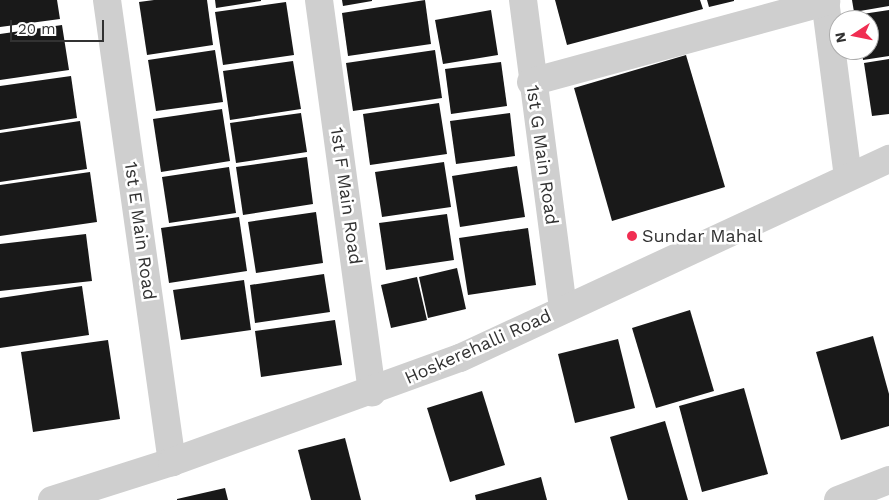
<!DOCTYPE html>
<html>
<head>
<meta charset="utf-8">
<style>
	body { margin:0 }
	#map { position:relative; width:889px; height:500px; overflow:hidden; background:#fff; font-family:"Work Sans",sans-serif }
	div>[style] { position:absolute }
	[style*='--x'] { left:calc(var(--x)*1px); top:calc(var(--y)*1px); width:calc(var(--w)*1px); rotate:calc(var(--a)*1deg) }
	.building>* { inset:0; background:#191919 }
	.minor>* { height:28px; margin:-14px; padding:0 14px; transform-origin:14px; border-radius:14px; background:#cfcfcf }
	.dots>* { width:14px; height:14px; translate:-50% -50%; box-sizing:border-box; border:2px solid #fff; border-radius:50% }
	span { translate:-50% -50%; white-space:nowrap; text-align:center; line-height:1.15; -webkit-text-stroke:5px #fff; paint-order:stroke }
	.street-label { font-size:18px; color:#323232 }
	.poi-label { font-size:18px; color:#323232 }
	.left { translate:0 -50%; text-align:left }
	.north { position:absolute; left:829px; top:10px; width:50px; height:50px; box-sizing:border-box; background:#fff; border:1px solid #adadad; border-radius:50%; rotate:259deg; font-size:14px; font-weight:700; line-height:20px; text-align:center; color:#323232 }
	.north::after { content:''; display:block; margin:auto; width:18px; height:22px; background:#f02e52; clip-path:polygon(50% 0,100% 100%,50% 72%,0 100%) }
	.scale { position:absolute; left:10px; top:20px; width:94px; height:22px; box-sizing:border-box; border:2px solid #323232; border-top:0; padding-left:6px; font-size:15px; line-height:18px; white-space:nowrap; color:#323232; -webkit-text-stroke:4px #fff; paint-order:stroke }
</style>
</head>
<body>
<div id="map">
	<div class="building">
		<div style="clip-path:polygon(0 0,57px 0,60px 19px,0 27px)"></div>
		<div style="clip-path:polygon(154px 0,207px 0,213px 45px,147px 55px,139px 2px)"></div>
		<div style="clip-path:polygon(215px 0,261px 0,261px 1px,216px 8px)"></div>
		<div style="clip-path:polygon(342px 0,372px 0,372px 1px,343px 6px)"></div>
		<div style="clip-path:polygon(425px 0,431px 44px,348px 56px,342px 13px)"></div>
		<div style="clip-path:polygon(555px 0,700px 0,703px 9px,567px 45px)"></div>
		<div style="clip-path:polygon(707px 0,734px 0,734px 1px,709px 7px)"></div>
		<div style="clip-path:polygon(852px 0,889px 0,889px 6px,854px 12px)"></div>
		<div style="clip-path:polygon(286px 2px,294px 55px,223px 65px,215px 12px)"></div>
		<div style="clip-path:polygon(491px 10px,498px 55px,443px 64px,435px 20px)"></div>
		<div style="clip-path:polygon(889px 10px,889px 56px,863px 60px,862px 50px,869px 50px,869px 20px,857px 20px,856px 15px)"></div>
		<div style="clip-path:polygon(62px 25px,69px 70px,0 80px,0 34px)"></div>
		<div style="clip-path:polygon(215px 50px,223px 102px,156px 111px,148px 60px)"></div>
		<div style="clip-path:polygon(435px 50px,442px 98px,353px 111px,346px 63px)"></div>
		<div style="clip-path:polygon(686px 55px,725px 187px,612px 221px,574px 88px)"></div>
		<div style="clip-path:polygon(889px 59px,889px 114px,872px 116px,864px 63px)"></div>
		<div style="clip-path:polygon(293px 61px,301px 109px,230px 120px,223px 71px)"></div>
		<div style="clip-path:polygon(501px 62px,507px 106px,451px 114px,445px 69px)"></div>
		<div style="clip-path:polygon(71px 76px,77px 118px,0 130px,0 86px)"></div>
		<div style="clip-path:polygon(439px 103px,447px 154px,370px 165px,363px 114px)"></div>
		<div style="clip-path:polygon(222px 109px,230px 161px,161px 172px,153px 119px)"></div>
		<div style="clip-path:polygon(301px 113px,307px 152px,236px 163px,230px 123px)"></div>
		<div style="clip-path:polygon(510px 113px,515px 156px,456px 164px,450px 121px)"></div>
		<div style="clip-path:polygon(80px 121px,87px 169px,0 182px,0 133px)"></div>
		<div style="clip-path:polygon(307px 157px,313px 204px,243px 215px,236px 167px)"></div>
		<div style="clip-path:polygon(444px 162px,451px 207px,382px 217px,375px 172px)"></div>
		<div style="clip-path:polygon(517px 166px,525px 217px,460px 227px,452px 176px)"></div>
		<div style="clip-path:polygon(229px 167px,236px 213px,169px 223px,162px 177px)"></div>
		<div style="clip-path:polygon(90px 172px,97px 222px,0 236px,0 185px)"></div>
		<div style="clip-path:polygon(316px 212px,323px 263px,256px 273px,248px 222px)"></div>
		<div style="clip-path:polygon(447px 214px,454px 260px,386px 270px,379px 223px)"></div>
		<div style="clip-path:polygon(239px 217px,247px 271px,169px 283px,161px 228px)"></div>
		<div style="clip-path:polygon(528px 228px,536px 285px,468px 295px,459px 238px)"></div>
		<div style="clip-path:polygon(86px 234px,92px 281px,0 291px,0 244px)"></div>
		<div style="clip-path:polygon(457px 268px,466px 309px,428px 318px,419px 277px)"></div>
		<div style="clip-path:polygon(324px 274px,330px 312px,255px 323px,250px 285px)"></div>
		<div style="clip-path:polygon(417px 277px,427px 320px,391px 328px,381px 285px)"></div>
		<div style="clip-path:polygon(244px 280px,251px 330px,181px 340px,173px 290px)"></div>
		<div style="clip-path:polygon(82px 286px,89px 335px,0 348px,0 298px)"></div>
		<div style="clip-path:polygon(690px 310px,714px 391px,656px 408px,632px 328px)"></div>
		<div style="clip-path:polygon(335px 320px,342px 365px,261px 377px,255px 331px)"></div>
		<div style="clip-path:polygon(873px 336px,889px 394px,889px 426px,841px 440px,816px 352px)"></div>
		<div style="clip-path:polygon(618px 339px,635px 408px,575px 423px,558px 354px)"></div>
		<div style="clip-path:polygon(108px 340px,120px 419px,33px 432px,21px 352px)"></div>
		<div style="clip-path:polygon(744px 388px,768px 474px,702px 492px,679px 406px)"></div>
		<div style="clip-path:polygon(482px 391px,505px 465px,450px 482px,427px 408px)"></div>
		<div style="clip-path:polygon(665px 421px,688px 500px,628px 500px,610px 437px)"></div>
		<div style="clip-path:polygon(345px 438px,361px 500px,311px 500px,298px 450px)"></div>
		<div style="clip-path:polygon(541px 477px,547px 500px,476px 500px,475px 495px)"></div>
		<div style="clip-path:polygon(225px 488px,228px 500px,177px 500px,177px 499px)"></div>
	</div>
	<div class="minor">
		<div style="--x:107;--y:0;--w:467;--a:82"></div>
		<div style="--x:319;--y:0;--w:396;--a:82.3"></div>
		<div style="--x:523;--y:0;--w:312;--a:82.6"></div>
		<div style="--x:825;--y:0;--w:177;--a:82.6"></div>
		<div style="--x:531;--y:82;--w:306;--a:-15.2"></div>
		<div style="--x:52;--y:500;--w:126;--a:-17.6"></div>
		<div style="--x:172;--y:462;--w:306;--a:-19.9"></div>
		<div style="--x:460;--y:358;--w:473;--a:-24.9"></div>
		<div style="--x:838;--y:500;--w:55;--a:-21.4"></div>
	</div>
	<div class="dots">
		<div style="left:632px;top:236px;background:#f02e52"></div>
	</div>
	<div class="street-label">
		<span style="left:542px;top:155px;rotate:82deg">1st G Main Road</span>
		<span style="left:346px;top:196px;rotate:82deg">1st F Main Road</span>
		<span style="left:140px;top:231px;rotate:82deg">1st E Main Road</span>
		<span style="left:478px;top:347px;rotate:-24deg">Hoskerehalli Road</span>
	</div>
	<div class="poi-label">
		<span class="left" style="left:642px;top:236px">Sundar Mahal</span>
	</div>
	<div class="north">N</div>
	<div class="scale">20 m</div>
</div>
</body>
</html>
